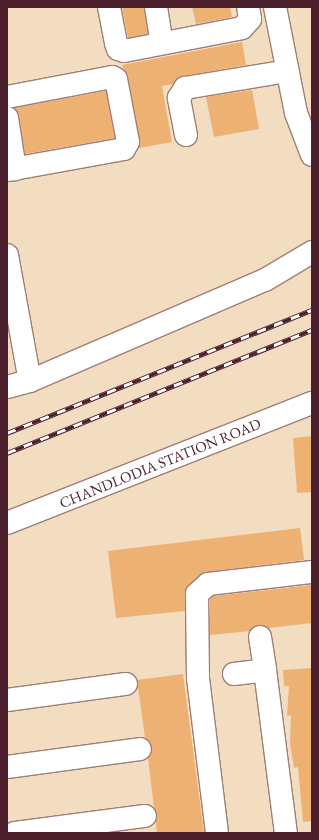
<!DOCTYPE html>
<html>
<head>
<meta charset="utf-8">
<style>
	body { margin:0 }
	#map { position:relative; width:319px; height:840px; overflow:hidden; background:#f2ddc0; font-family:"EB Garamond",serif }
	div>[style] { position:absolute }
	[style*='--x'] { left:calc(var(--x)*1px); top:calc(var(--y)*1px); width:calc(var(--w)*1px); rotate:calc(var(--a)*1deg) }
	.building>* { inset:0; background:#ecb173 }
	.roads { filter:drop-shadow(1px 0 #9e7e76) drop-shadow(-1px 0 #9e7e76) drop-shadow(0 1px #9e7e76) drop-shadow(0 -1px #9e7e76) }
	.minor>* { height:22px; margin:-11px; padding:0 11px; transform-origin:11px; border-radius:11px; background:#fff }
	.rail>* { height:4.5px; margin-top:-2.25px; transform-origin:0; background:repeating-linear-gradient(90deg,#fff 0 9px,#4a1f2b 0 18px); box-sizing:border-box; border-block:1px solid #4a1f2b }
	span { translate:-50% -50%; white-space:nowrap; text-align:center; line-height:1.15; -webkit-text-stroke:4px #fff; paint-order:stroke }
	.street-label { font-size:15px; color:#4a1f2b }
	.frame { position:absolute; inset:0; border:8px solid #4a1f2b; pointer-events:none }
</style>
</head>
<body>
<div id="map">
	<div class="building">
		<div style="clip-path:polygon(122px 7px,144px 7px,148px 34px,128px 38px)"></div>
		<div style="clip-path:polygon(192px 7px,230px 7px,232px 17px,196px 24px)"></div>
		<div style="clip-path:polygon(242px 42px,246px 65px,183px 76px,173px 84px,162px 86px,172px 142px,139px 148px,128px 77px,122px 65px)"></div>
		<div style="clip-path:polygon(252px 90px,259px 129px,214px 137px,206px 97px)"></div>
		<div style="clip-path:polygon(106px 91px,115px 138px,25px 154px,19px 116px,14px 108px)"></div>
		<div style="clip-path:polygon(312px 436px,312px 492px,297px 493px,293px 438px)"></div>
		<div style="clip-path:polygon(300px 528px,304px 560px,206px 572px,186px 589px,185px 611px,116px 618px,108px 551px)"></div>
		<div style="clip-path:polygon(311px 585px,312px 623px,269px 628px,259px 625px,250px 631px,210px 635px,210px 599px,213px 596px)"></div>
		<div style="clip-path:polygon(312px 668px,312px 821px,303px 822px,298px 767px,294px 768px,290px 743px,291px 715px,287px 716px,289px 686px,284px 686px,283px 670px)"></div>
		<div style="clip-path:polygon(183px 674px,204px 833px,157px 833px,148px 758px,152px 748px,145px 738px,137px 680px)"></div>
	</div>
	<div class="roads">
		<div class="minor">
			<div style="--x:109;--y:7;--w:37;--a:79"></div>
			<div style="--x:116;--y:43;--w:6;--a:72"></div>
			<div style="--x:118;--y:49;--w:6;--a:18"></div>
			<div style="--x:124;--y:51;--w:120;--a:-11"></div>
			<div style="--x:242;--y:28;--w:12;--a:-48"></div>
			<div style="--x:250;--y:19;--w:12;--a:-99"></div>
			<div style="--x:156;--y:7;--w:36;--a:81"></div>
			<div style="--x:275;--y:7;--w:108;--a:78.8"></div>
			<div style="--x:296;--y:113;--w:45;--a:69.1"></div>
			<div style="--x:7;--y:97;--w:107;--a:-10.8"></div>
			<div style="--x:112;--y:77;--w:4;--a:27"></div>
			<div style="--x:116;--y:79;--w:64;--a:79.2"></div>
			<div style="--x:128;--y:142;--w:8;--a:120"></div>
			<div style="--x:124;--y:149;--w:119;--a:169.8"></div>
			<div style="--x:7;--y:118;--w:52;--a:81.1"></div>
			<div style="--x:186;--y:135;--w:38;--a:-101"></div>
			<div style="--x:179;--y:98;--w:12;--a:-59"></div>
			<div style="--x:185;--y:88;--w:104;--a:-9.4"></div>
			<div style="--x:7;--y:255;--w:128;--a:79.7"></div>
			<div style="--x:7;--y:387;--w:24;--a:-15"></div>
			<div style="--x:30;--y:381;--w:256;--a:-23.3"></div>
			<div style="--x:265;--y:280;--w:55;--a:-30.8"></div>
			<div style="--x:7;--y:523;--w:328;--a:-21.5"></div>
			<div style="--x:260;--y:637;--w:33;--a:81"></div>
			<div style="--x:234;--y:674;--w:31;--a:-7"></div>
			<div style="--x:265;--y:670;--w:164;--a:82.7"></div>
			<div style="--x:7;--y:700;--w:120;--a:-7.7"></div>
			<div style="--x:7;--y:767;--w:134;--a:-7.7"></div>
			<div style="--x:15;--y:833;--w:131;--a:-7.5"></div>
			<div style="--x:217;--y:833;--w:156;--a:-97"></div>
			<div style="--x:198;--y:678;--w:84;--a:-90.7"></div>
			<div style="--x:197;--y:594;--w:15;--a:-42"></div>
			<div style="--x:208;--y:584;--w:105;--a:-6.6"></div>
		</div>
	</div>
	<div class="rail">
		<div style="--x:7;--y:433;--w:329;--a:-22"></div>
		<div style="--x:7;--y:453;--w:329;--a:-22"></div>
	</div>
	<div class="street-label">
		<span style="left:160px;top:463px;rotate:-22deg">CHANDLODIA STATION ROAD</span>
	</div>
	<div class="frame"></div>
</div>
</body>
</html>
